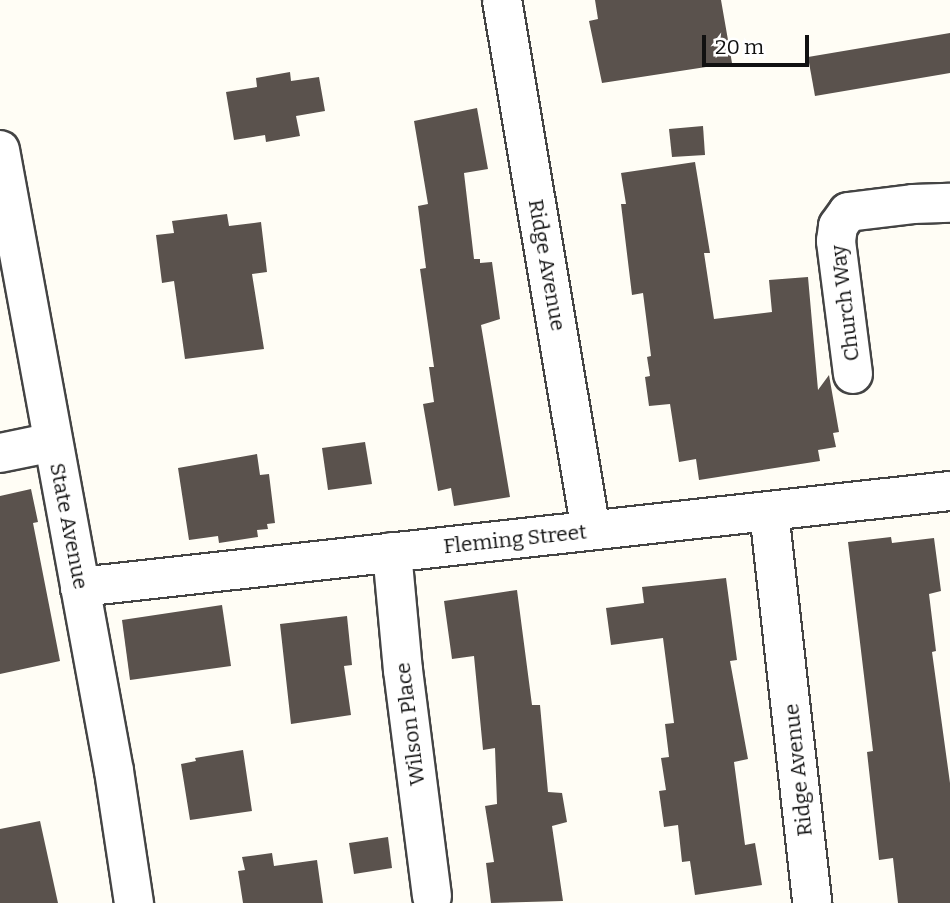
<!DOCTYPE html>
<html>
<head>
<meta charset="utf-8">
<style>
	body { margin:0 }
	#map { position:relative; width:950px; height:903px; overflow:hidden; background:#fffdf5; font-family:Bitter,serif }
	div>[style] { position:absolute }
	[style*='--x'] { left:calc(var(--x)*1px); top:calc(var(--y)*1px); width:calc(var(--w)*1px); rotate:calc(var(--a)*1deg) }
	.building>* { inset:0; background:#5a524d }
	.roads { filter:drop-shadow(2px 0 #444) drop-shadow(-2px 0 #444) drop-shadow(0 2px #444) drop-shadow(0 -2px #444) }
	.minor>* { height:38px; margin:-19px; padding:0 19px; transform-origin:19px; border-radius:19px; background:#fff }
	span { translate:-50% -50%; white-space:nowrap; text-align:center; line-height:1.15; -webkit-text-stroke:7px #fff; paint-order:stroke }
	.street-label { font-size:21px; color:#111 }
	.scale { position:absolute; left:702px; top:35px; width:107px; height:32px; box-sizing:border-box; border:4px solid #111; border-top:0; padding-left:9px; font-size:21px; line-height:24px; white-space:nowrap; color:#111; -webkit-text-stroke:5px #fff; paint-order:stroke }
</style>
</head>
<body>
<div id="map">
	<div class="building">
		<div style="clip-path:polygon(595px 0,721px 0,732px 63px,602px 83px,589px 21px,598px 19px)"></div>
		<div style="clip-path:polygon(950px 33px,950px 73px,815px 96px,808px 57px)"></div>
		<div style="clip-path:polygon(290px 72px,291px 81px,319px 77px,325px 111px,296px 116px,300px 136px,266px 142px,265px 135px,234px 140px,226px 92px,257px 87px,256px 78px)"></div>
		<div style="clip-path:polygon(477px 108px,488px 169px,464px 173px,474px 259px,480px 259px,480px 263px,492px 262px,500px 319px,481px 325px,510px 497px,454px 506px,451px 488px,438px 491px,423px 404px,434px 402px,429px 367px,434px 367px,420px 269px,426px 268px,418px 206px,428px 204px,414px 121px)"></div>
		<div style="clip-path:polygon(703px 126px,705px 155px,672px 157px,669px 129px)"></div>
		<div style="clip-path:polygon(695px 162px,710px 253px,704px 253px,714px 319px,772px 312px,769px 280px,808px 277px,818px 390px,829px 375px,839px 432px,833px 433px,836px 447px,818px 450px,820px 461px,699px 480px,696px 459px,679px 462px,670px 404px,649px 406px,645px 377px,650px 376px,647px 357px,651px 356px,643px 293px,632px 295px,621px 204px,626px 204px,621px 173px)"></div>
		<div style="clip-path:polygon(227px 214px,229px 226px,261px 222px,267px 272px,252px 274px,264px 349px,185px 359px,174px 281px,162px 283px,156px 235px,174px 233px,172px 221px)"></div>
		<div style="clip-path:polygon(365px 442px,372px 484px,328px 490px,322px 448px)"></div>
		<div style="clip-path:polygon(257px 454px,260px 475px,269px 474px,275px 523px,267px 524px,268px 529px,257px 530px,258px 537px,219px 543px,218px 536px,189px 540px,178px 468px)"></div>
		<div style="clip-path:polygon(31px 489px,38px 522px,33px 523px,60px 661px,0 674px,0 496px)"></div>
		<div style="clip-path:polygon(891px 537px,892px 543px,934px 538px,941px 591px,929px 594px,936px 651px,932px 652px,950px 783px,950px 903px,898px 903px,893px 858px,879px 860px,867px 752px,873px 751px,848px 542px)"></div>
		<div style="clip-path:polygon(726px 578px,737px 660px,730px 661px,748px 759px,734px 762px,745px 845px,755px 843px,762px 885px,695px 895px,690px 861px,682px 862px,678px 825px,664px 827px,659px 791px,666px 790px,661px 758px,669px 757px,665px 724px,674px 723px,663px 638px,611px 645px,606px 608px,644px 603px,642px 587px)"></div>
		<div style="clip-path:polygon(517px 590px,532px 705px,540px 705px,548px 792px,562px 793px,567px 822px,552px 826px,563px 901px,491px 903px,486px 863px,494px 862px,485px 806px,497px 804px,495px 748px,483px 750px,474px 656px,452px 659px,444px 601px)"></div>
		<div style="clip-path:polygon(222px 605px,231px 666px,130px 680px,122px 620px)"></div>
		<div style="clip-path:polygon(347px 616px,352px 665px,344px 666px,351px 715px,291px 724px,280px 624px)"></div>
		<div style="clip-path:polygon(243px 750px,252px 811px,190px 820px,181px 764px,196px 761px,195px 758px)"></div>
		<div style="clip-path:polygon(40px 821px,58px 903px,0 903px,0 829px)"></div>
		<div style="clip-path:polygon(388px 837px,392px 868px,354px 874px,349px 843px)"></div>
		<div style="clip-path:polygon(272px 853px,274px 866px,317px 860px,323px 903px,243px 903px,238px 871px,245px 870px,242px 857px)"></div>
	</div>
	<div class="roads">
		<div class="minor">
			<div style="--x:502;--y:0;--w:538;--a:80.49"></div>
			<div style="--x:0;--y:150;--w:631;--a:79.6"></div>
			<div style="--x:114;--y:771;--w:134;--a:81.4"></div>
			<div style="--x:853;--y:374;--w:134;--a:-97.3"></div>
			<div style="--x:836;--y:241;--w:15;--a:-82"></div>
			<div style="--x:838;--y:226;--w:17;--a:-54"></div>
			<div style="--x:848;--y:212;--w:65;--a:-7"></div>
			<div style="--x:913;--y:204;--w:37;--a:-2"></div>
			<div style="--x:0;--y:453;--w:54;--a:-11.7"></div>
			<div style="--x:769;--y:511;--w:394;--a:83.7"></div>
			<div style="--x:392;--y:552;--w:119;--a:84.7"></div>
			<div style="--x:403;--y:670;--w:228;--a:82.7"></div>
			<div style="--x:80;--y:587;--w:875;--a:-6.3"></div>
		</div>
	</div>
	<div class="street-label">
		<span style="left:547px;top:265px;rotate:80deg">Ridge Avenue</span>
		<span style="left:845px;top:303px;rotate:-97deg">Church Way</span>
		<span style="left:69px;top:526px;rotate:79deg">State Avenue</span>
		<span style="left:515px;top:539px;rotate:-6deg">Fleming Street</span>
		<span style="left:410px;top:724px;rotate:-97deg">Wilson Place</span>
		<span style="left:798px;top:770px;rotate:-96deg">Ridge Avenue</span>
	</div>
	<div class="scale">20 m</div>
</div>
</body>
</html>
